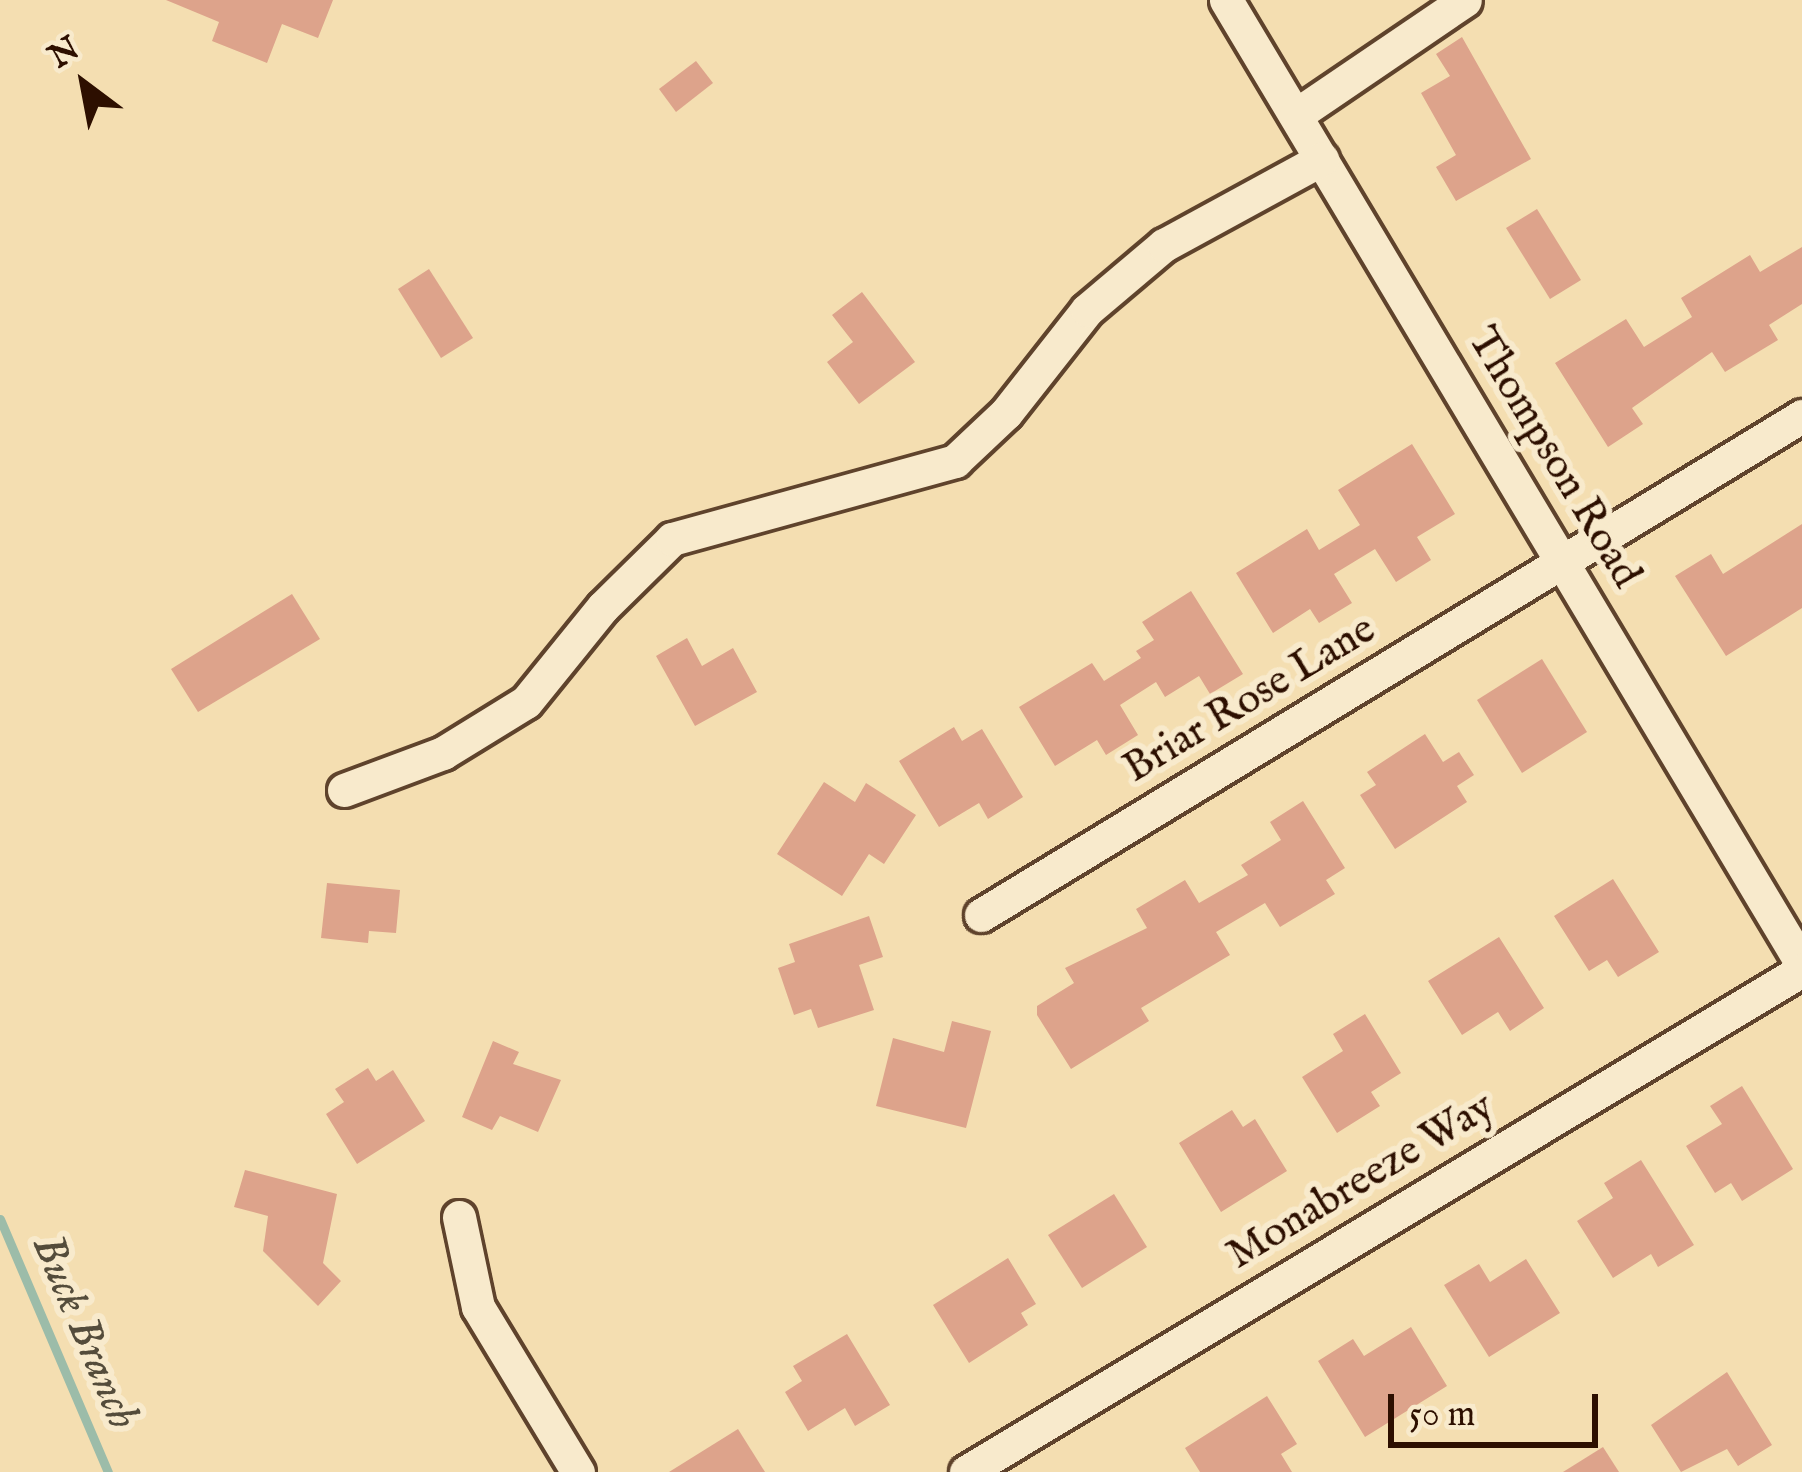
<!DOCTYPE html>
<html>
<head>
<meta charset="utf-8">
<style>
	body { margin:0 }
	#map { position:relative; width:1802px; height:1472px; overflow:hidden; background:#f4deb1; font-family:"IM FELL English",serif }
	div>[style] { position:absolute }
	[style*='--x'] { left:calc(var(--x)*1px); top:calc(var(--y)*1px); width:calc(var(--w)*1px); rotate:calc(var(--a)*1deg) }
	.stream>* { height:9px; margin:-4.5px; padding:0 4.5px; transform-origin:4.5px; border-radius:4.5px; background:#9cbca9 }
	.building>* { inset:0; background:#dda38b }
	.roads { filter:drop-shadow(3px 0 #5f432c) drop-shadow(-3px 0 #5f432c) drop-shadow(0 3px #5f432c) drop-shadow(0 -3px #5f432c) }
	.minor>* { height:33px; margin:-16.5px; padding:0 16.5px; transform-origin:16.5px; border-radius:16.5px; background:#f8eacc }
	span { translate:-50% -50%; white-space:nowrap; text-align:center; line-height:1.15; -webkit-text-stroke:12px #f8eacc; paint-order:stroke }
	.street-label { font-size:42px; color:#2d0f00 }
	.water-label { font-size:45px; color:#544c3b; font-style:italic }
	.north { position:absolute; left:24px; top:24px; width:120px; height:120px; -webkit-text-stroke:9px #f8eacc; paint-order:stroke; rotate:328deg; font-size:33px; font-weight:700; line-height:48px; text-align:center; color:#2d0f00 }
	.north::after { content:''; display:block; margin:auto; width:42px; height:54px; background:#2d0f00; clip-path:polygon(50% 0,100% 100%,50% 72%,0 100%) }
	.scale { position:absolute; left:1388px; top:1394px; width:210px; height:54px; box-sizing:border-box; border:6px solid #2d0f00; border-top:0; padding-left:15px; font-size:36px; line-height:42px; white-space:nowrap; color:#2d0f00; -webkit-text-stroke:9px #f8eacc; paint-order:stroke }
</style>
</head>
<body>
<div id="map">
	<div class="stream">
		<div style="--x:0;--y:1219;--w:275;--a:66.9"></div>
	</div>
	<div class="building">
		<div style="clip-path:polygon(166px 0,333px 0,318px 38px,282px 24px,267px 63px,212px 41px,219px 22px)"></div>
		<div style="clip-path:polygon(1462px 37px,1531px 159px,1456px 201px,1436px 167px,1456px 155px,1421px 93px,1450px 76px,1436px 54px)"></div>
		<div style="clip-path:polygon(696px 61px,713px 83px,676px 112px,659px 89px)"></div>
		<div style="clip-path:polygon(1537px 209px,1581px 280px,1550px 299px,1506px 228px)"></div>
		<div style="clip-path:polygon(1802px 247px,1802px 304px,1769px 325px,1778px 340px,1725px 372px,1712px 352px,1632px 408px,1643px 424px,1608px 447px,1555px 363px,1626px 319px,1644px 347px,1692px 317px,1681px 298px,1750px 255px,1760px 272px)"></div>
		<div style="clip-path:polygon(429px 269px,473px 338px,441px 358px,398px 289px)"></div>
		<div style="clip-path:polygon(862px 292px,915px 362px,859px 404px,827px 362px,853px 342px,832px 315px)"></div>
		<div style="clip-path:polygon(1412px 444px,1455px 514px,1417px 537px,1431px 560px,1396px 582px,1375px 549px,1334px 574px,1352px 603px,1319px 623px,1310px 609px,1273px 633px,1236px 573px,1307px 529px,1319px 550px,1360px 525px,1338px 490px)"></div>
		<div style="clip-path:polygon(1802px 524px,1802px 608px,1726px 656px,1675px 576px,1711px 554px,1723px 574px)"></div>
		<div style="clip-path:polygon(1191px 591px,1243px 674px,1210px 694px,1199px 676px,1165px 697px,1156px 682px,1120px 705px,1138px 735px,1106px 755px,1097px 740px,1055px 766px,1019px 707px,1092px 663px,1104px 681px,1141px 658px,1136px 651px,1154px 640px,1142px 622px)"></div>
		<div style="clip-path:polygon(292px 594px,320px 639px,198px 712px,171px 669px)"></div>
		<div style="clip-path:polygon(687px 638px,702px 666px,733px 648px,757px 692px,695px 726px,656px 656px)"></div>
		<div style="clip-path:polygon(1542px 659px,1587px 732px,1522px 773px,1477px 700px)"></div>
		<div style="clip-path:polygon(954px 727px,962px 741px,982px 729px,1023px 797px,988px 819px,979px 803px,939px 827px,899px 761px)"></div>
		<div style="clip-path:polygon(1425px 734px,1443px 762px,1459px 752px,1474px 775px,1457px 786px,1467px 802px,1395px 849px,1360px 795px,1376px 785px,1367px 772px)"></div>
		<div style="clip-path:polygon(824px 782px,855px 802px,866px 783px,916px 815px,884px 864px,869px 854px,842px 896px,777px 854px)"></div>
		<div style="clip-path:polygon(1303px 801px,1345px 868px,1326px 880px,1335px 894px,1280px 927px,1265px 903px,1216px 932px,1230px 955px,1141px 1008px,1149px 1021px,1071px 1069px,1037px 1015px,1037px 1006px,1074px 983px,1065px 968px,1147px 928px,1136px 909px,1185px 880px,1199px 903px,1248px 875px,1241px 865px,1281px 840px,1270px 822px)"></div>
		<div style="clip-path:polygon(1613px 879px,1659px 952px,1618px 977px,1607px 960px,1589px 971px,1554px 916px)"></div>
		<div style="clip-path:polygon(327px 883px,400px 890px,396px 933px,369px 931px,368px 943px,321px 938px)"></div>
		<div style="clip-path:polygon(869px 916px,883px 957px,859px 965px,874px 1010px,818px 1028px,811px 1009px,794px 1015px,778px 968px,795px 962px,789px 944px)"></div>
		<div style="clip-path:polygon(1499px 937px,1544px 1008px,1510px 1031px,1498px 1012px,1462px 1035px,1428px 981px)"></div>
		<div style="clip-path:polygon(1365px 1014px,1401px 1073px,1371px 1092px,1380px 1106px,1337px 1133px,1302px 1077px,1343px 1051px,1333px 1034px)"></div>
		<div style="clip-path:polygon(952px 1021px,991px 1031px,966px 1128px,876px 1106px,893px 1038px,944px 1052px)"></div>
		<div style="clip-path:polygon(493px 1041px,519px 1052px,513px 1064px,561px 1080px,538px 1132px,500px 1116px,492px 1130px,462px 1117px)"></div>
		<div style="clip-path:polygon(368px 1068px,376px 1081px,393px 1070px,425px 1121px,357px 1164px,326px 1114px,344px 1102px,335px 1089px)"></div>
		<div style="clip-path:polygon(1742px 1086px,1793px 1169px,1742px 1201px,1731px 1183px,1715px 1193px,1686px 1146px,1722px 1124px,1710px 1106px)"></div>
		<div style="clip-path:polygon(1232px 1110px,1243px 1127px,1255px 1119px,1287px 1171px,1221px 1212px,1179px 1143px)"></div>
		<div style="clip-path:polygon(1641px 1160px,1694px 1245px,1658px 1267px,1651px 1254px,1613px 1278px,1577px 1221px,1613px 1198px,1604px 1183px)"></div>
		<div style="clip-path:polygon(245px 1170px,337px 1194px,323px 1263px,341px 1281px,318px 1306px,263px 1251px,268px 1216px,234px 1207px)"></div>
		<div style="clip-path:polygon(1114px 1194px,1147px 1247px,1082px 1288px,1048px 1235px)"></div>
		<div style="clip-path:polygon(1008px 1258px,1036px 1304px,1021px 1313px,1028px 1325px,969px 1363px,933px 1305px)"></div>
		<div style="clip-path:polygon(1526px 1259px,1560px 1313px,1489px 1357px,1444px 1285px,1479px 1264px,1490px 1282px)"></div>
		<div style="clip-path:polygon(1411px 1327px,1447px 1386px,1365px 1437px,1318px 1361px,1353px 1339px,1364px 1356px)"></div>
		<div style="clip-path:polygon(847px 1334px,890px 1405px,855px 1426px,845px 1408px,808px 1431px,785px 1392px,802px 1381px,793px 1366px)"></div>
		<div style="clip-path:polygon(1727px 1372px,1772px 1445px,1738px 1466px,1727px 1449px,1681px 1472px,1651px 1425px)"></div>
		<div style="clip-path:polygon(1267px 1396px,1297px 1444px,1281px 1454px,1292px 1472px,1200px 1472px,1185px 1448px)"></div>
		<div style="clip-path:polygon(738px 1429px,765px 1472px,669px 1472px)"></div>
		<div style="clip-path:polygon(1603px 1447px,1619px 1472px,1563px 1472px)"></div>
	</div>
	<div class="roads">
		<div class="minor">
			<div style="--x:1226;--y:0;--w:1123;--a:59.14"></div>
			<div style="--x:1296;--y:115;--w:204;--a:-34.2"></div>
			<div style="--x:344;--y:790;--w:106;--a:-20.5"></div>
			<div style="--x:443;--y:753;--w:97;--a:-31.6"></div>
			<div style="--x:526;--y:702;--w:122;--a:-51"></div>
			<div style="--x:603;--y:607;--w:97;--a:-44.6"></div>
			<div style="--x:672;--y:539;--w:294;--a:-15.4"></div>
			<div style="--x:955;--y:461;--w:70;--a:-43.3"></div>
			<div style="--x:1006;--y:413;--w:131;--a:-51.8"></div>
			<div style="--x:1087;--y:310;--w:101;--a:-40.2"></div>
			<div style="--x:1164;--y:245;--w:180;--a:-28.6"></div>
			<div style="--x:981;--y:915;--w:961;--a:-31.29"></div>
			<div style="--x:459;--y:1217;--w:92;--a:78.1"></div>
			<div style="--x:478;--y:1307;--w:193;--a:58.8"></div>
			<div style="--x:966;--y:1472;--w:975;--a:-30.98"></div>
		</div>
	</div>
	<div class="street-label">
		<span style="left:1553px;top:458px;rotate:59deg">Thompson Road</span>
		<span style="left:1250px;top:700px;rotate:-31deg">Briar Rose Lane</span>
		<span style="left:1361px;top:1182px;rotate:-31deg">Monabreeze Way</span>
	</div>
	<div class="water-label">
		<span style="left:84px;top:1332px;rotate:67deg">Buck Branch</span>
	</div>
	<div class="north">N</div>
	<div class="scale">50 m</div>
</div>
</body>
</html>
